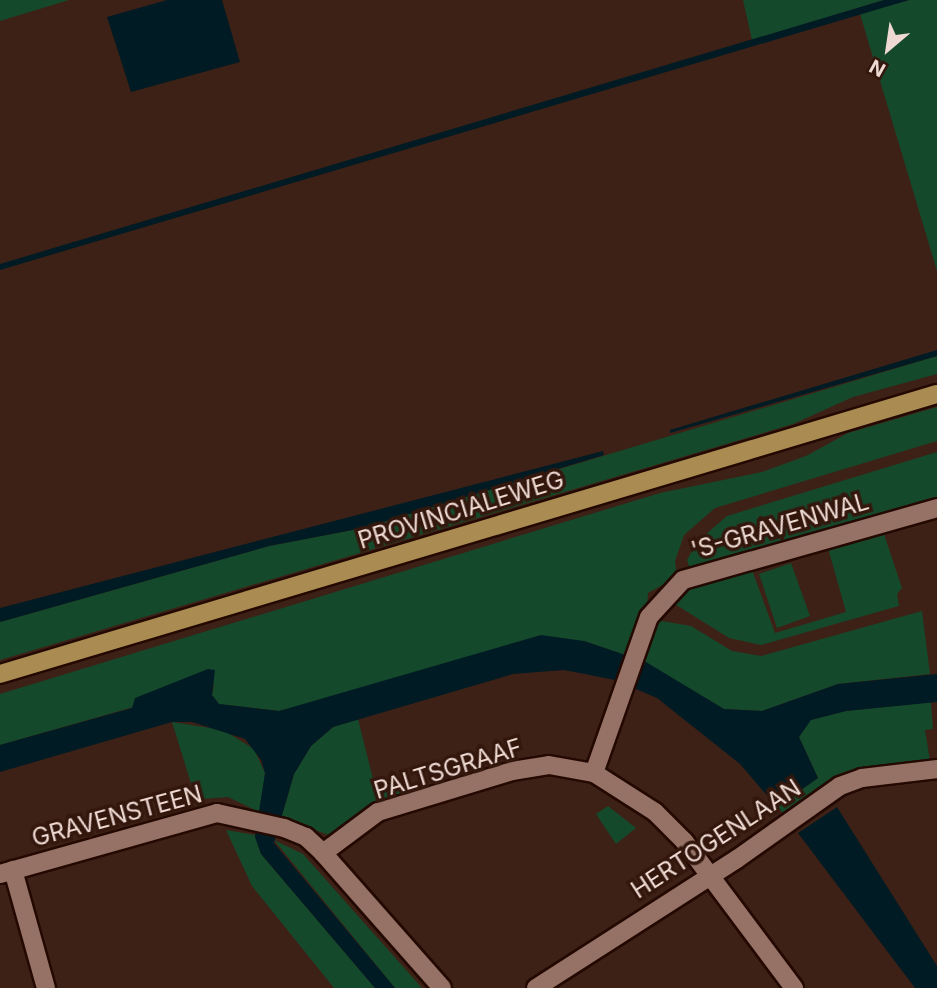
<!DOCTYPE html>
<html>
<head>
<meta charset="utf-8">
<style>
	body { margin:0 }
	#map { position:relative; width:937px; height:988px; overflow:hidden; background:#3e2116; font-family:Inter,sans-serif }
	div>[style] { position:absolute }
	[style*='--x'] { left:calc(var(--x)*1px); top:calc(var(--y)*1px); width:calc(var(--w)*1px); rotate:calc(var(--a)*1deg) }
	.green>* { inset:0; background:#15492b }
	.water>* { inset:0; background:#001b23 }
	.roads { filter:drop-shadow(2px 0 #240902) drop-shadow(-2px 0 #240902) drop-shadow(0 2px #240902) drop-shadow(0 -2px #240902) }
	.street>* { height:18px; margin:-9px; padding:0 9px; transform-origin:9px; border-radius:9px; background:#957265 }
	.primary>* { height:18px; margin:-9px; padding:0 9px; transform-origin:9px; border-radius:9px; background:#aa8c52 }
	span { translate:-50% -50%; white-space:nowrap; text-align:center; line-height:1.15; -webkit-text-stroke:7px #33170d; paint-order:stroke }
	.street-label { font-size:24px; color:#eedad3 }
	.north { position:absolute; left:853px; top:14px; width:70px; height:70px; -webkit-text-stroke:5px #33170d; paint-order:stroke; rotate:209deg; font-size:19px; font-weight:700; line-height:28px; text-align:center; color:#eedad3 }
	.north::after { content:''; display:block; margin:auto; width:24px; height:32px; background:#eedad3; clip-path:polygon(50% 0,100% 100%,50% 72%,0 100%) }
</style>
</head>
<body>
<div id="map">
	<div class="green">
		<div style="clip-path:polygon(0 0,69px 0,0 21px)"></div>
		<div style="clip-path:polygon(743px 0,884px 0,752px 40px)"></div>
		<div style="clip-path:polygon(909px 0,937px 0,937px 271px,860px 14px)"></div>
		<div style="clip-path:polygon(937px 356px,937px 374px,853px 397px,793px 424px,0 660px,0 622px,269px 546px,363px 528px)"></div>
		<div style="clip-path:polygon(937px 407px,937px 441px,715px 508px,684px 535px,675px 561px,677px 577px,648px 593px,647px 608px,628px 656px,584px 641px,279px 711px,219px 704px,212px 695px,214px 684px,0 745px,0 694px,660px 493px,762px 472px,806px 456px,848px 433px)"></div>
		<div style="clip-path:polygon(937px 452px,937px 499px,691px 572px,687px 560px,697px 542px,727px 516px)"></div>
		<div style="clip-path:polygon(897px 528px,884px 534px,902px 588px,897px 594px,899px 606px,761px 645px,729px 638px,670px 601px,685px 585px,792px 553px,793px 558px,752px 570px,775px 633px,846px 612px,828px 548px,800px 556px,798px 551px)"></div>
		<div style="clip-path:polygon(791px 563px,810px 616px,777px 628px,759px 574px)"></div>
		<div style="clip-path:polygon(922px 611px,930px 674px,838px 684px,762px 711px,724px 709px,641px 661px,656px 620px,691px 626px,732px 651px,761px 656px)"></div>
		<div style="clip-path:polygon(931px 702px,933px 729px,925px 730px,930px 761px,851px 771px,803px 806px,784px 814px,777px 807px,818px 778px,799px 737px,810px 720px,846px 711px)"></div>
		<div style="clip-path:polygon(358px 719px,376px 791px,404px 788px,406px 794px,367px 808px,329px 835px,281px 818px,294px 774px,311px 746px,333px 727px)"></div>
		<div style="clip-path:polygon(172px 722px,223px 730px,254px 749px,265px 773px,261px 813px,228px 797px,201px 799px,198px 806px)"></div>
		<div style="clip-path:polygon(608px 806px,636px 828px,616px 844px,596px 814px)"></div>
		<div style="clip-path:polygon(226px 830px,255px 835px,261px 854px,375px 988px,334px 988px,252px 886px)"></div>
		<div style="clip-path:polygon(274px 840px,303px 854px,422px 988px,395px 988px)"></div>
	</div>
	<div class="water">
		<div style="clip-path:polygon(167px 0,222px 0,240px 62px,131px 92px,107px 17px)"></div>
		<div style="clip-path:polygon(884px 0,909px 0,0 270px,0 264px)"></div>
		<div style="clip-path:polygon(937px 350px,937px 356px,670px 433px,670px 430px)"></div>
		<div style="clip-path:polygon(603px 451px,604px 455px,363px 528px,269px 546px,0 622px,0 608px)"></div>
		<div style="clip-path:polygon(541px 635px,584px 641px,646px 662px,724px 709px,762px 711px,838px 684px,937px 674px,937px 702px,846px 711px,811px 720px,799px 737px,818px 778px,777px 807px,740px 764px,657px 698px,615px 680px,564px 670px,513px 674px,333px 727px,311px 746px,294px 774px,274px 843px,395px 988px,375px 988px,261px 854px,255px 837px,265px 773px,261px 760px,245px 739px,192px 722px,172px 722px,0 772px,0 745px,132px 708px,135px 698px,208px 669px,215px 670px,212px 695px,219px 704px,279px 711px)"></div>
		<div style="clip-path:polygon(837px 807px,937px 966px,937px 988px,915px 988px,798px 833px)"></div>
	</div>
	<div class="roads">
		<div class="street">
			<div style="--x:594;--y:773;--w:165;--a:-70.6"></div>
			<div style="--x:649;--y:617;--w:50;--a:-47.4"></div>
			<div style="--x:683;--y:580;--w:264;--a:-15.8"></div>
			<div style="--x:323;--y:853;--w:69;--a:-36.7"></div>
			<div style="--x:378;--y:812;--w:140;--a:-17"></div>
			<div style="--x:512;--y:771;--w:37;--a:-9"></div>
			<div style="--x:549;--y:765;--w:46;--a:10.1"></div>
			<div style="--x:594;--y:773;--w:72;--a:32.6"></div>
			<div style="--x:655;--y:812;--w:41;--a:45"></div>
			<div style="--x:684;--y:841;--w:184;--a:53.2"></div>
			<div style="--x:13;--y:870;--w:123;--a:74.4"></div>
			<div style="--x:0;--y:874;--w:225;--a:-15.7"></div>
			<div style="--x:217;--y:813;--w:69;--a:12.6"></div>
			<div style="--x:284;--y:828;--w:24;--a:22"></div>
			<div style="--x:306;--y:837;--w:23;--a:43"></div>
			<div style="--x:323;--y:853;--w:180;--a:48.6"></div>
			<div style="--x:536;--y:988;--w:239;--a:-32.7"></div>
			<div style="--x:737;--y:859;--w:126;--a:-35.3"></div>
			<div style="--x:840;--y:786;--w:23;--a:-20"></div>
			<div style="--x:862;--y:778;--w:76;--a:-6.8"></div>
		</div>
		<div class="primary">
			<div style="--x:0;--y:674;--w:978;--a:-16.64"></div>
		</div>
	</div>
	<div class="street-label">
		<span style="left:461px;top:510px;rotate:-17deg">PROVINCIALEWEG</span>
		<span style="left:780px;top:526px;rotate:-16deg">'S-GRAVENWAL</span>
		<span style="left:448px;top:769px;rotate:-17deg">PALTSGRAAF</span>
		<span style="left:117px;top:816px;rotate:-15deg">GRAVENSTEEN</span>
		<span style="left:716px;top:839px;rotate:-33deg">HERTOGENLAAN</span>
	</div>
	<div class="north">N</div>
</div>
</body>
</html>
